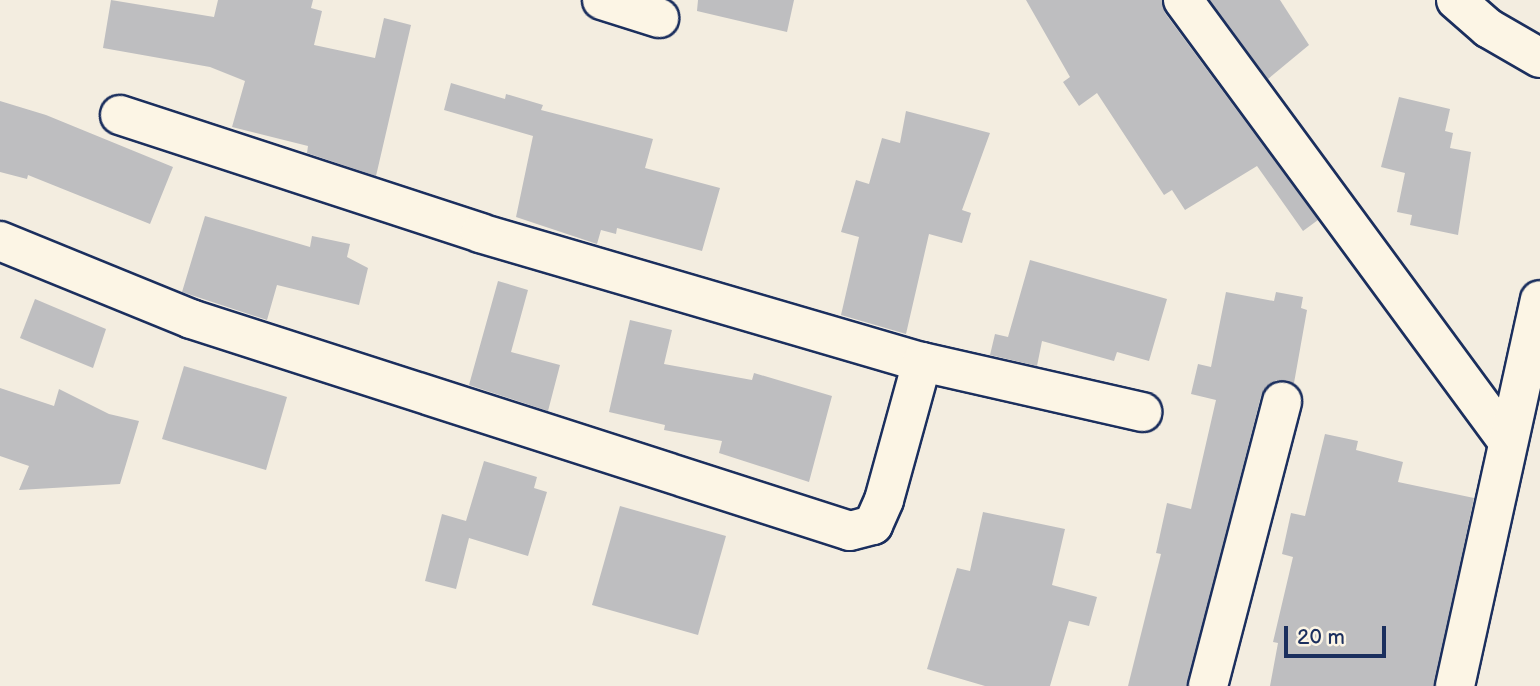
<!DOCTYPE html>
<html>
<head>
<meta charset="utf-8">
<style>
	body { margin:0 }
	#map { position:relative; width:1540px; height:686px; overflow:hidden; background:#f3ede0; font-family:"Balsamiq Sans",sans-serif }
	div>[style] { position:absolute }
	[style*='--x'] { left:calc(var(--x)*1px); top:calc(var(--y)*1px); width:calc(var(--w)*1px); rotate:calc(var(--a)*1deg) }
	.building>* { inset:0; background:#bebec0 }
	.roads { filter:drop-shadow(2px 0 #1b2f5e) drop-shadow(-2px 0 #1b2f5e) drop-shadow(0 2px #1b2f5e) drop-shadow(0 -2px #1b2f5e) }
	.minor>* { height:38px; margin:-19px; padding:0 19px; transform-origin:19px; border-radius:19px; background:#fcf5e5 }
	span { translate:-50% -50%; white-space:nowrap; text-align:center; line-height:1.15; -webkit-text-stroke:7px #fcf5e5; paint-order:stroke }
	.scale { position:absolute; left:1284px; top:626px; width:102px; height:32px; box-sizing:border-box; border:4px solid #1b2f5e; border-top:0; padding-left:9px; font-size:21px; line-height:24px; white-space:nowrap; color:#1b2f5e; -webkit-text-stroke:5px #fcf5e5; paint-order:stroke }
</style>
</head>
<body>
<div id="map">
	<div class="building">
		<div style="clip-path:polygon(111px 0,214px 17px,218px 0,313px 0,311px 8px,322px 11px,314px 45px,375px 58px,384px 18px,411px 25px,376px 176px,307px 153px,308px 146px,232px 127px,245px 81px,210px 67px,103px 48px)"></div>
		<div style="clip-path:polygon(698px 0,794px 0,787px 32px,697px 11px)"></div>
		<div style="clip-path:polygon(1026px 0,1162px 0,1165px 13px,1318px 220px,1303px 231px,1257px 166px,1185px 210px,1172px 190px,1164px 195px,1097px 93px,1079px 106px,1063px 82px,1070px 77px)"></div>
		<div style="clip-path:polygon(1210px 0,1280px 0,1309px 45px,1268px 79px)"></div>
		<div style="clip-path:polygon(451px 83px,505px 99px,506px 94px,543px 105px,541px 110px,653px 139px,645px 168px,720px 188px,702px 251px,617px 228px,616px 234px,601px 230px,597px 244px,516px 217px,533px 136px,444px 110px)"></div>
		<div style="clip-path:polygon(1399px 97px,1450px 109px,1445px 131px,1453px 133px,1450px 148px,1471px 152px,1458px 235px,1410px 225px,1412px 215px,1397px 212px,1405px 173px,1381px 167px)"></div>
		<div style="clip-path:polygon(0 101px,46px 115px,173px 167px,150px 224px,28px 175px,27px 179px,0 172px)"></div>
		<div style="clip-path:polygon(906px 111px,990px 133px,962px 210px,971px 213px,962px 243px,929px 234px,906px 334px,841px 315px,859px 237px,841px 232px,856px 180px,869px 184px,882px 138px,900px 143px)"></div>
		<div style="clip-path:polygon(205px 216px,310px 247px,312px 236px,350px 244px,347px 257px,368px 268px,359px 305px,277px 285px,267px 320px,182px 292px)"></div>
		<div style="clip-path:polygon(1030px 260px,1167px 299px,1149px 361px,1117px 352px,1114px 361px,1042px 341px,1037px 366px,990px 355px,995px 334px,1008px 337px)"></div>
		<div style="clip-path:polygon(498px 281px,528px 290px,511px 352px,560px 365px,548px 411px,469px 385px)"></div>
		<div style="clip-path:polygon(1226px 292px,1274px 301px,1276px 292px,1303px 297px,1301px 308px,1307px 310px,1294px 383px,1276px 380px,1261px 396px,1187px 686px,1128px 686px,1161px 554px,1156px 553px,1167px 503px,1191px 509px,1216px 400px,1191px 394px,1198px 364px,1211px 367px)"></div>
		<div style="clip-path:polygon(35px 299px,106px 329px,93px 368px,20px 338px)"></div>
		<div style="clip-path:polygon(630px 320px,672px 330px,664px 364px,752px 380px,754px 373px,832px 396px,809px 482px,719px 453px,722px 441px,664px 430px,665px 425px,609px 412px)"></div>
		<div style="clip-path:polygon(184px 366px,287px 397px,266px 470px,162px 439px)"></div>
		<div style="clip-path:polygon(0 388px,54px 406px,59px 389px,109px 414px,139px 421px,120px 484px,19px 490px,29px 466px,0 456px)"></div>
		<div style="clip-path:polygon(1325px 434px,1358px 441px,1356px 450px,1403px 462px,1398px 482px,1474px 498px,1434px 686px,1270px 686px,1278px 643px,1273px 642px,1293px 557px,1282px 554px,1291px 513px,1305px 516px)"></div>
		<div style="clip-path:polygon(484px 461px,537px 477px,534px 488px,547px 492px,528px 556px,469px 538px,456px 589px,425px 581px,442px 514px,466px 521px)"></div>
		<div style="clip-path:polygon(620px 506px,726px 536px,698px 635px,592px 605px)"></div>
		<div style="clip-path:polygon(983px 512px,1065px 529px,1052px 585px,1097px 597px,1089px 626px,1069px 621px,1050px 686px,985px 686px,927px 669px,957px 568px,970px 571px)"></div>
	</div>
	<div class="roads">
		<div class="minor">
			<div style="--x:602;--y:0;--w:60;--a:17.5"></div>
			<div style="--x:1183;--y:0;--w:545;--a:53.66"></div>
			<div style="--x:1456;--y:0;--w:43;--a:41.2"></div>
			<div style="--x:1488;--y:28;--w:60;--a:30"></div>
			<div style="--x:120;--y:115;--w:379;--a:18.1"></div>
			<div style="--x:480;--y:233;--w:460;--a:16.3"></div>
			<div style="--x:922;--y:362;--w:226;--a:12.8"></div>
			<div style="--x:0;--y:241;--w:206;--a:22.2"></div>
			<div style="--x:191;--y:319;--w:692;--a:17.83"></div>
			<div style="--x:850;--y:531;--w:24;--a:-15"></div>
			<div style="--x:873;--y:525;--w:27;--a:-66"></div>
			<div style="--x:884;--y:500;--w:143;--a:-74.6"></div>
			<div style="--x:1208;--y:686;--w:294;--a:-75.4"></div>
			<div style="--x:1455;--y:686;--w:395;--a:-77.6"></div>
		</div>
	</div>
	<div class="scale">20 m</div>
</div>
</body>
</html>
